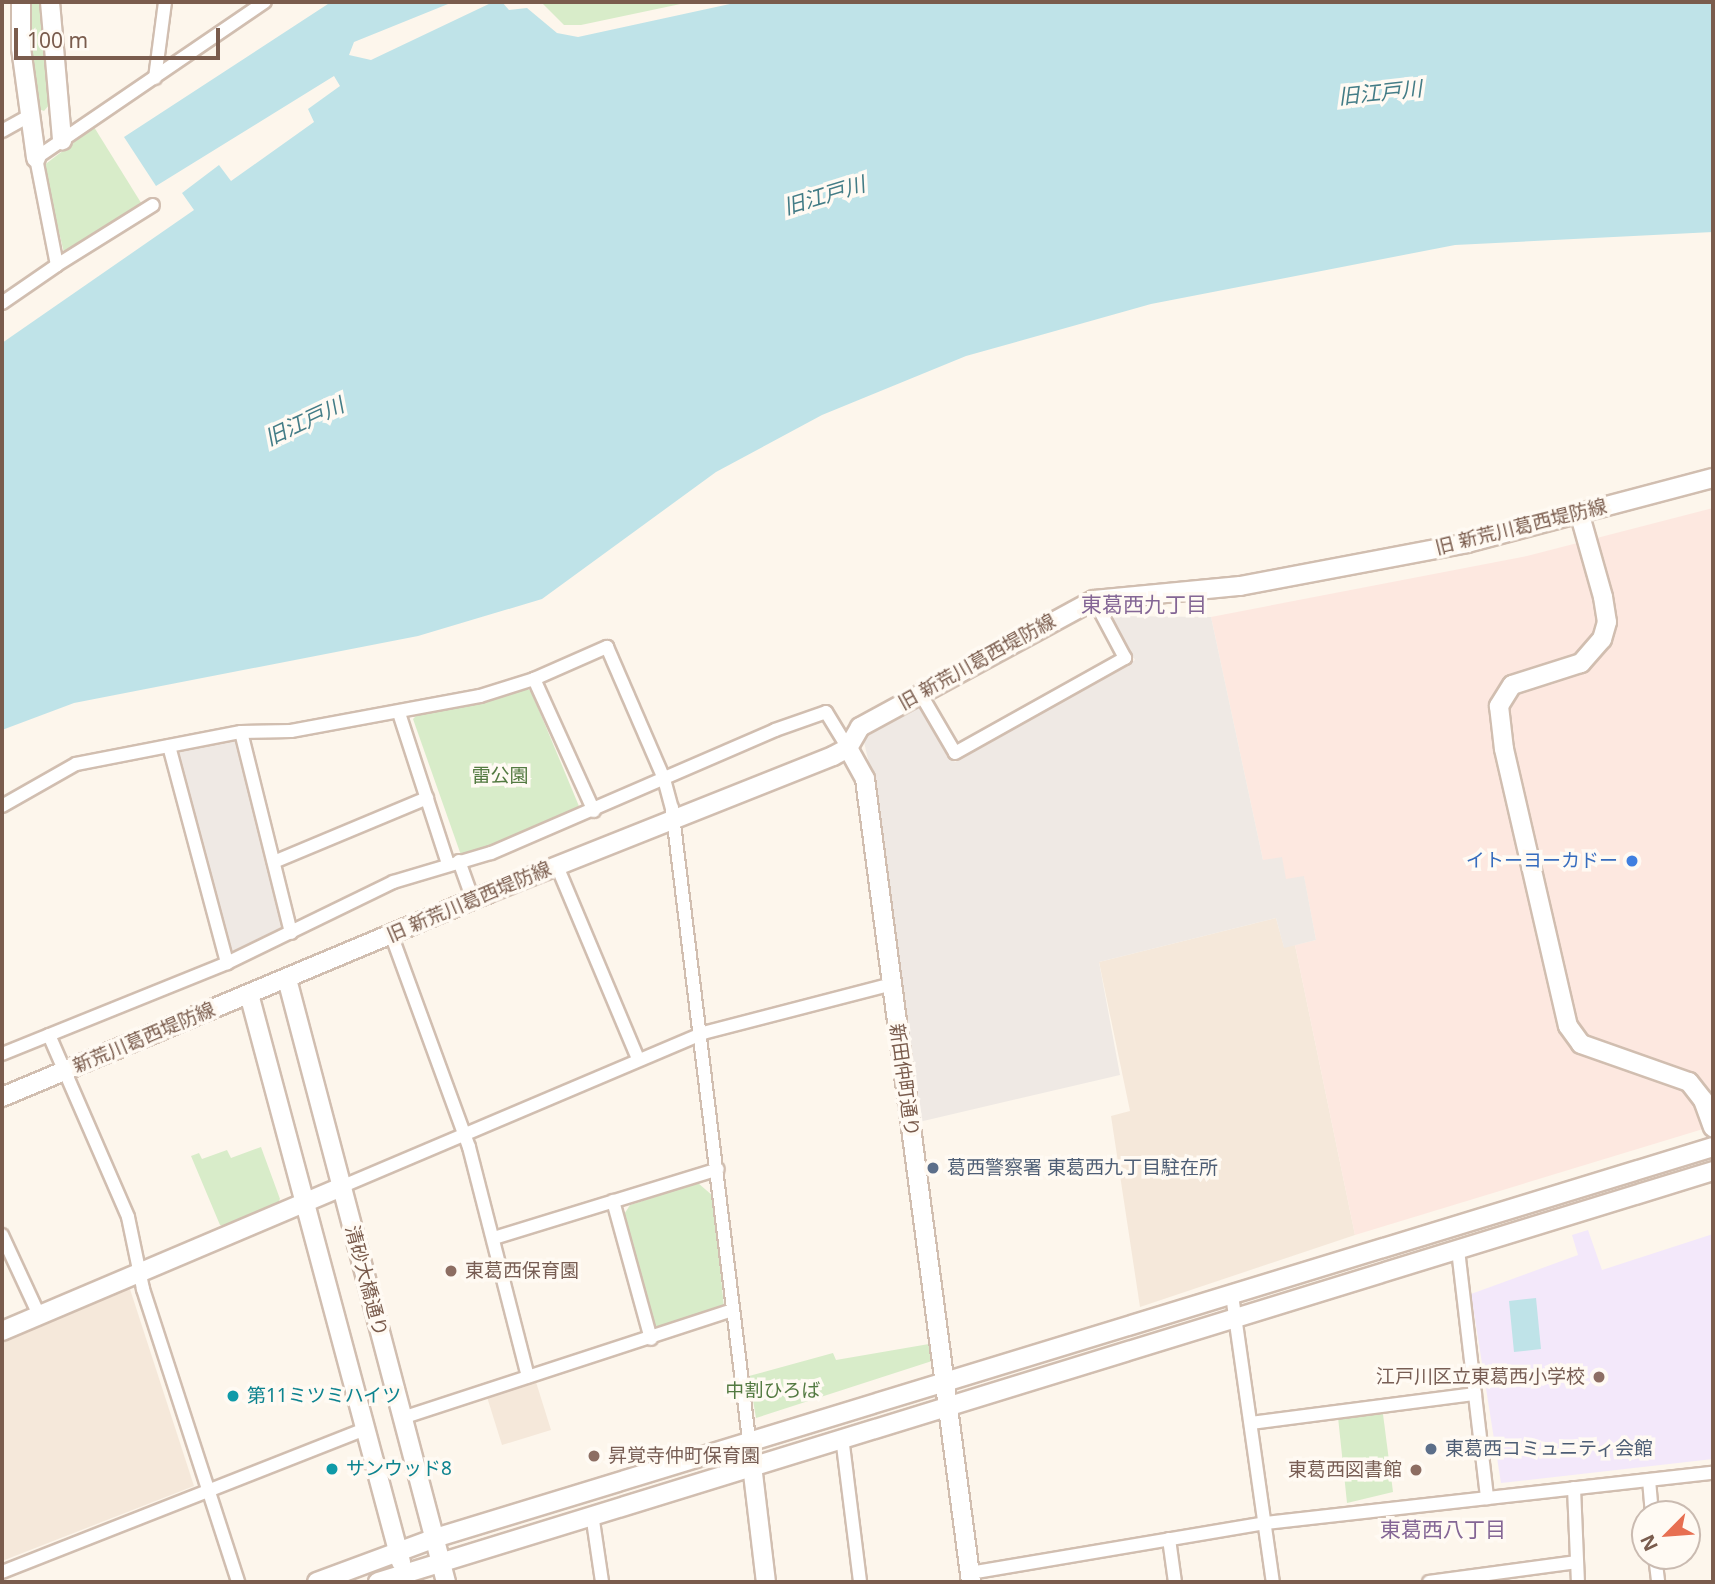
<!DOCTYPE html>
<html>
<head>
<meta charset="utf-8">
<style>
	body { margin:0 }
	#map { position:relative; width:1715px; height:1584px; overflow:hidden; background:#fdf6ec; font-family:"Noto Sans","Noto Sans JP",sans-serif }
	div>[style] { position:absolute }
	[style*='--x'] { left:calc(var(--x)*1px); top:calc(var(--y)*1px); width:calc(var(--w)*1px); rotate:calc(var(--a)*1deg) }
	.residential>* { inset:0; background:#f5e8da }
	.commercial>* { inset:0; background:#fde8e0 }
	.industrial>* { inset:0; background:#efe9e4 }
	.education>* { inset:0; background:#f3e8fa }
	.green>* { inset:0; background:#d8ecc9 }
	.water>* { inset:0; background:#bfe3e8 }
	.roads { filter:drop-shadow(2px 0 #d1beb0) drop-shadow(-2px 0 #d1beb0) drop-shadow(0 2px #d1beb0) drop-shadow(0 -2px #d1beb0) }
	.street>* { height:12px; margin:-6px; padding:0 6px; transform-origin:6px; border-radius:6px; background:#fff }
	.secondary>* { height:18px; margin:-9px; padding:0 9px; transform-origin:9px; border-radius:9px; background:#fff }
	.dots>* { width:19px; height:19px; translate:-50% -50%; box-sizing:border-box; border:4px solid #fffaf3; border-radius:50% }
	span { translate:-50% -50%; white-space:nowrap; text-align:center; line-height:1.15; -webkit-text-stroke:7px #fffaf3; paint-order:stroke }
	.street-label { font-size:19px; color:#7a5c4d }
	.park-label { font-size:19px; color:#537a41 }
	.shop-label { font-size:19px; color:#366cbe }
	.right { translate:-100% -50%; text-align:right }
	.service-label { font-size:19px; color:#4e5e75 }
	.left { translate:0 -50%; text-align:left }
	.education-label { font-size:19px; color:#785e54 }
	.culture-label { font-size:19px; color:#0d838f }
	.water-label { font-size:21px; color:#437c86; font-style:italic }
	.neighbourhood-label { font-size:21px; color:#846695 }
	.frame { position:absolute; inset:0; border:4px solid #7a5c4d; pointer-events:none }
	.north { position:absolute; left:1631px; top:1500px; width:70px; height:70px; box-sizing:border-box; background:#fffaf3; border:2px solid #cabbb1; border-radius:50%; rotate:245deg; font-size:19px; font-weight:700; line-height:28px; text-align:center; color:#7a5c4d }
	.north::after { content:''; display:block; margin:auto; width:24px; height:32px; background:#e76f51; clip-path:polygon(50% 0,100% 100%,50% 72%,0 100%) }
	.scale { position:absolute; left:14px; top:28px; width:206px; height:32px; box-sizing:border-box; border:4px solid #7a5c4d; border-top:0; padding-left:9px; font-size:21px; line-height:24px; white-space:nowrap; color:#7a5c4d; -webkit-text-stroke:5px #fffaf3; paint-order:stroke }
</style>
</head>
<body>
<div id="map">
	<div class="residential">
		<div style="clip-path:polygon(1276px 918px,1284px 947px,1295px 945px,1355px 1235px,1140px 1307px,1111px 1116px,1130px 1111px,1099px 962px)"></div>
		<div style="clip-path:polygon(129px 1286px,194px 1486px,2px 1561px,2px 1340px)"></div>
		<div style="clip-path:polygon(536px 1382px,551px 1430px,502px 1445px,487px 1397px)"></div>
	</div>
	<div class="commercial">
		<div style="clip-path:polygon(1713px 508px,1713px 1126px,1355px 1235px,1295px 945px,1316px 940px,1304px 877px,1286px 880px,1263px 860px,1211px 617px,1527px 556px)"></div>
	</div>
	<div class="industrial">
		<div style="clip-path:polygon(1110px 616px,1211px 617px,1263px 860px,1282px 857px,1286px 879px,1304px 876px,1316px 940px,1284px 948px,1276px 918px,1099px 962px,1120px 1075px,919px 1122px,873px 780px,863px 738px,922px 705px,955px 762px,1135px 660px)"></div>
		<div style="clip-path:polygon(228px 739px,235px 742px,283px 925px,277px 934px,236px 955px,229px 950px,178px 753px,181px 748px)"></div>
	</div>
	<div class="education">
		<div style="clip-path:polygon(1588px 1230px,1602px 1270px,1713px 1234px,1713px 1459px,1501px 1483px,1471px 1294px,1578px 1255px,1572px 1235px)"></div>
	</div>
	<div class="green">
		<div style="clip-path:polygon(27px 2px,45px 2px,50px 104px,44px 111px,36px 108px)"></div>
		<div style="clip-path:polygon(541px 2px,690px 2px,581px 25px,564px 25px)"></div>
		<div style="clip-path:polygon(94px 127px,143px 206px,64px 253px,43px 166px)"></div>
		<div style="clip-path:polygon(525px 688px,531px 691px,581px 811px,462px 858px,413px 719px,418px 714px)"></div>
		<div style="clip-path:polygon(261px 1147px,280px 1199px,276px 1206px,226px 1227px,220px 1225px,191px 1156px,199px 1153px,202px 1159px,227px 1150px,231px 1158px)"></div>
		<div style="clip-path:polygon(698px 1183px,713px 1196px,724px 1308px,655px 1330px,621px 1219px,630px 1205px)"></div>
		<div style="clip-path:polygon(929px 1344px,932px 1361px,756px 1418px,749px 1376px,833px 1353px,836px 1360px)"></div>
		<div style="clip-path:polygon(1383px 1414px,1393px 1492px,1347px 1503px,1338px 1417px)"></div>
	</div>
	<div class="water">
		<div style="clip-path:polygon(331px 2px,453px 2px,354px 42px,349px 55px,371px 60px,493px 2px,502px 2px,509px 10px,527px 8px,557px 33px,578px 37px,739px 2px,1713px 2px,1713px 232px,1455px 245px,1151px 304px,966px 356px,822px 415px,716px 472px,542px 599px,418px 636px,74px 703px,2px 730px,2px 343px,194px 210px,182px 193px,219px 165px,231px 181px,314px 122px,308px 109px,340px 86px,334px 76px,156px 186px,124px 137px)"></div>
		<div style="clip-path:polygon(1536px 1298px,1541px 1349px,1514px 1352px,1509px 1301px)"></div>
	</div>
	<div class="roads">
		<div class="street">
			<div style="--x:155;--y:78;--w:77;--a:-82.5"></div>
			<div style="--x:2;--y:131;--w:31;--a:-29"></div>
			<div style="--x:57;--y:265;--w:113;--a:-32"></div>
			<div style="--x:2;--y:303;--w:67;--a:-34.6"></div>
			<div style="--x:57;--y:265;--w:109;--a:-101.1"></div>
			<div style="--x:36;--y:158;--w:277;--a:-34.3"></div>
			<div style="--x:534;--y:679;--w:145;--a:65.6"></div>
			<div style="--x:920;--y:693;--w:69;--a:59.7"></div>
			<div style="--x:955;--y:753;--w:195;--a:-29.2"></div>
			<div style="--x:1125;--y:658;--w:66;--a:-118.1"></div>
			<div style="--x:399;--y:713;--w:159;--a:72"></div>
			<div style="--x:241;--y:732;--w:207;--a:76"></div>
			<div style="--x:169;--y:746;--w:225;--a:75"></div>
			<div style="--x:2;--y:806;--w:85;--a:-29.6"></div>
			<div style="--x:76;--y:764;--w:168;--a:-11"></div>
			<div style="--x:241;--y:732;--w:50;--a:-1.1"></div>
			<div style="--x:291;--y:731;--w:192;--a:-10.5"></div>
			<div style="--x:480;--y:696;--w:57;--a:-17.5"></div>
			<div style="--x:534;--y:679;--w:80;--a:-23.7"></div>
			<div style="--x:607;--y:647;--w:144;--a:66.6"></div>
			<div style="--x:664;--y:779;--w:30;--a:75"></div>
			<div style="--x:672;--y:808;--w:637;--a:83.05"></div>
			<div style="--x:459;--y:861;--w:41;--a:70.3"></div>
			<div style="--x:274;--y:862;--w:166;--a:-22.7"></div>
			<div style="--x:557;--y:866;--w:209;--a:67.2"></div>
			<div style="--x:391;--y:934;--w:227;--a:69.9"></div>
			<div style="--x:469;--y:1147;--w:237;--a:75.6"></div>
			<div style="--x:49;--y:1035;--w:198;--a:66.5"></div>
			<div style="--x:128;--y:1217;--w:74;--a:78.2"></div>
			<div style="--x:143;--y:1289;--w:308;--a:72"></div>
			<div style="--x:2;--y:1054;--w:243;--a:-22"></div>
			<div style="--x:227;--y:963;--w:185;--a:-26"></div>
			<div style="--x:393;--y:882;--w:102;--a:-16.5"></div>
			<div style="--x:491;--y:853;--w:309;--a:-23.4"></div>
			<div style="--x:775;--y:730;--w:54;--a:-19.4"></div>
			<div style="--x:826;--y:712;--w:42;--a:58.6"></div>
			<div style="--x:341;--y:1187;--w:393;--a:-23"></div>
			<div style="--x:703;--y:1033;--w:195;--a:-14.5"></div>
			<div style="--x:613;--y:1201;--w:143;--a:74.6"></div>
			<div style="--x:2;--y:1235;--w:88;--a:65.2"></div>
			<div style="--x:494;--y:1238;--w:234;--a:-17.1"></div>
			<div style="--x:1458;--y:1250;--w:250;--a:83.3"></div>
			<div style="--x:1232;--y:1295;--w:290;--a:81.9"></div>
			<div style="--x:402;--y:1418;--w:347;--a:-18.1"></div>
			<div style="--x:1251;--y:1423;--w:226;--a:-7.4"></div>
			<div style="--x:842;--y:1437;--w:146;--a:82.9"></div>
			<div style="--x:1649;--y:1480;--w:34;--a:85"></div>
			<div style="--x:1574;--y:1488;--w:94;--a:87.6"></div>
			<div style="--x:592;--y:1514;--w:69;--a:81.6"></div>
			<div style="--x:1169;--y:1539;--w:43;--a:82.1"></div>
			<div style="--x:1655;--y:1556;--w:26;--a:83"></div>
			<div style="--x:2;--y:1572;--w:390;--a:-21.5"></div>
			<div style="--x:970;--y:1573;--w:299;--a:-9.6"></div>
			<div style="--x:1265;--y:1523;--w:451;--a:-6.4"></div>
			<div style="--x:1429;--y:1582;--w:149;--a:-7.7"></div>
		</div>
		<div class="secondary">
			<div style="--x:21;--y:2;--w:46;--a:90"></div>
			<div style="--x:21;--y:48;--w:111;--a:82.2"></div>
			<div style="--x:50;--y:2;--w:139;--a:85"></div>
			<div style="--x:1579;--y:512;--w:88;--a:74.2"></div>
			<div style="--x:1603;--y:597;--w:25;--a:81"></div>
			<div style="--x:1607;--y:622;--w:18;--a:106"></div>
			<div style="--x:1602;--y:639;--w:32;--a:131"></div>
			<div style="--x:1581;--y:663;--w:72;--a:162.3"></div>
			<div style="--x:1512;--y:685;--w:25;--a:122"></div>
			<div style="--x:1499;--y:706;--w:43;--a:83.4"></div>
			<div style="--x:1504;--y:749;--w:284;--a:77"></div>
			<div style="--x:1568;--y:1026;--w:22;--a:54"></div>
			<div style="--x:1581;--y:1044;--w:114;--a:19.4"></div>
			<div style="--x:1689;--y:1082;--w:23;--a:52"></div>
			<div style="--x:1703;--y:1100;--w:29;--a:70"></div>
			<div style="--x:848;--y:748;--w:35;--a:61"></div>
			<div style="--x:865;--y:779;--w:810;--a:82.48"></div>
			<div style="--x:287;--y:979;--w:624;--a:75.23"></div>
			<div style="--x:249;--y:994;--w:588;--a:75.02"></div>
			<div style="--x:2;--y:1097;--w:528;--a:-22.73"></div>
			<div style="--x:489;--y:893;--w:370;--a:-21.7"></div>
			<div style="--x:833;--y:756;--w:17;--a:-28"></div>
			<div style="--x:848;--y:748;--w:24;--a:-60"></div>
			<div style="--x:860;--y:727;--w:266;--a:-28.5"></div>
			<div style="--x:1094;--y:600;--w:147;--a:-5.5"></div>
			<div style="--x:1240;--y:586;--w:231;--a:-10.7"></div>
			<div style="--x:1467;--y:543;--w:254;--a:-14.8"></div>
			<div style="--x:2;--y:1331;--w:368;--a:-23"></div>
			<div style="--x:752;--y:1465;--w:118;--a:83.2"></div>
			<div style="--x:317;--y:1582;--w:126;--a:-20.4"></div>
			<div style="--x:435;--y:1538;--w:1336;--a:-17.01"></div>
			<div style="--x:378;--y:1582;--w:1397;--a:-17.11"></div>
		</div>
	</div>
	<div class="dots">
		<div style="left:1632px;top:861px;background:#3f7fe0"></div>
		<div style="left:933px;top:1168px;background:#5c6f8a"></div>
		<div style="left:451px;top:1271px;background:#8d6e63"></div>
		<div style="left:1599px;top:1377px;background:#8d6e63"></div>
		<div style="left:233px;top:1396px;background:#0f9aa8"></div>
		<div style="left:1431px;top:1449px;background:#5c6f8a"></div>
		<div style="left:594px;top:1456px;background:#8d6e63"></div>
		<div style="left:332px;top:1469px;background:#0f9aa8"></div>
		<div style="left:1416px;top:1470px;background:#8d6e63"></div>
	</div>
	<div class="street-label">
		<span style="left:1521px;top:527px;rotate:-14deg">旧 新荒川葛西堤防線</span>
		<span style="left:977px;top:662px;rotate:-29deg">旧 新荒川葛西堤防線</span>
		<span style="left:469px;top:902px;rotate:-23deg">旧 新荒川葛西堤防線</span>
		<span style="left:144px;top:1038px;rotate:-23deg">新荒川葛西堤防線</span>
		<span style="left:904px;top:1080px;rotate:82deg">新田仲町通り</span>
		<span style="left:366px;top:1281px;rotate:75deg">清砂大橋通り</span>
	</div>
	<div class="park-label">
		<span style="left:500px;top:776px">雷公園</span>
		<span style="left:773px;top:1391px">中割ひろば</span>
	</div>
	<div class="shop-label">
		<span class="right" style="left:1618px;top:861px">イトーヨーカドー</span>
	</div>
	<div class="service-label">
		<span class="left" style="left:947px;top:1168px">葛西警察署 東葛西九丁目駐在所</span>
		<span class="left" style="left:1445px;top:1449px">東葛西コミュニティ会館</span>
	</div>
	<div class="education-label">
		<span class="left" style="left:465px;top:1271px">東葛西保育園</span>
		<span class="right" style="left:1585px;top:1377px">江戸川区立東葛西小学校</span>
		<span class="left" style="left:608px;top:1456px">昇覚寺仲町保育園</span>
		<span class="right" style="left:1402px;top:1470px">東葛西図書館</span>
	</div>
	<div class="culture-label">
		<span class="left" style="left:247px;top:1396px">第11ミツミハイツ</span>
		<span class="left" style="left:346px;top:1469px">サンウッド8</span>
	</div>
	<div class="water-label">
		<span style="left:1380px;top:92px;rotate:-6deg">旧江戸川</span>
		<span style="left:824px;top:195px;rotate:-17deg">旧江戸川</span>
		<span style="left:304px;top:421px;rotate:-25deg">旧江戸川</span>
	</div>
	<div class="neighbourhood-label">
		<span style="left:1144px;top:604px">東葛西九丁目</span>
		<span style="left:1443px;top:1529px">東葛西八丁目</span>
	</div>
	<div class="frame"></div>
	<div class="north">N</div>
	<div class="scale">100 m</div>
</div>
</body>
</html>
